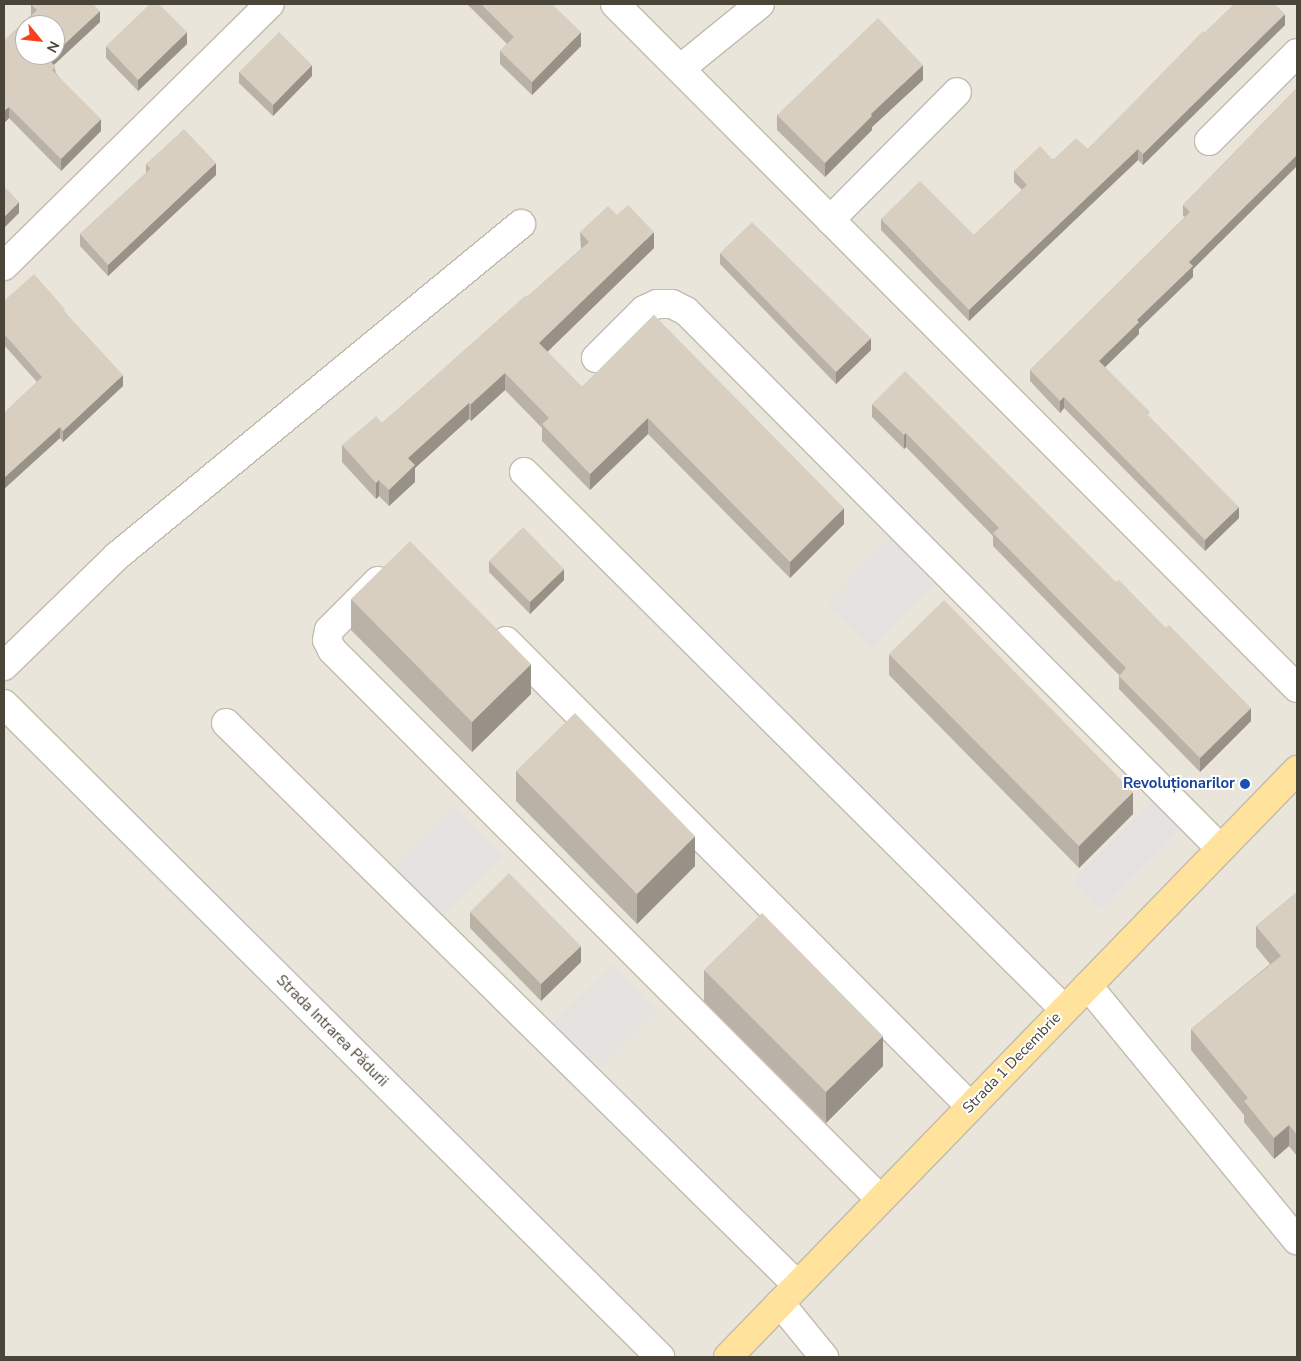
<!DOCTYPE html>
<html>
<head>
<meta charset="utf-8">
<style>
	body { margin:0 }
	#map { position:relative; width:1301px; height:1361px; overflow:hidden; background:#f6f3ec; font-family:"Nunito Sans",sans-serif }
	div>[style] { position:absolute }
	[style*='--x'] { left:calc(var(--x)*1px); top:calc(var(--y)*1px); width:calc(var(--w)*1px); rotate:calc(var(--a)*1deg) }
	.residential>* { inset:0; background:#eae5da }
	.parking>* { inset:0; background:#e5e3e0 }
	.roads { filter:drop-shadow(1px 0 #c2bbae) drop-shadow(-1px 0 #c2bbae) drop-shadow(0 1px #c2bbae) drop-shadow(0 -1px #c2bbae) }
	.minor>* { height:28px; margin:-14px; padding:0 14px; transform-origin:14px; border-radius:14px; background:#fff }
	.major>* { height:28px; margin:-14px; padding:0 14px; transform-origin:14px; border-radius:14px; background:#ffe39c }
	.wall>* { inset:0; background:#bab2a6 }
	.shaded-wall>* { inset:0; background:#979187 }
	.building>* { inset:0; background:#d8cfc1 }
	.dots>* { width:14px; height:14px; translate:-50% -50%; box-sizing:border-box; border:2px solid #fff; border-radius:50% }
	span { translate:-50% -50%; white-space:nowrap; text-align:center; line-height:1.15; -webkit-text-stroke:4px #fff; paint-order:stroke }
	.transit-label { font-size:15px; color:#164399; font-weight:700 }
	.right { translate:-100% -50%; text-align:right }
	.street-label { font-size:15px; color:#4b4439 }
	.frame { position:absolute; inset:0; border:5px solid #4b4439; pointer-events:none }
	.north { position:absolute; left:15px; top:15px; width:50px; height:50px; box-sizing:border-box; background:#fff; border:1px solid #b7b4b0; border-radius:50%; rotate:118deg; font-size:14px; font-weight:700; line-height:20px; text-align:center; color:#4b4439 }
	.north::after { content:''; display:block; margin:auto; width:18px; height:22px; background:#fc3f1d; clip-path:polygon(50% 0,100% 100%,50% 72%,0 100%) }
</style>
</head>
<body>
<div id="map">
	<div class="residential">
		<div style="clip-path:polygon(evenodd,4px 4px,1297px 4px,1297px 1357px,4px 1357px,4px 4px,25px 25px,55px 25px,55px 55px,25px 55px,25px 25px)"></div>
	</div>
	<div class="parking">
		<div style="clip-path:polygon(900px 526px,947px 573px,872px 649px,826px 604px)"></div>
		<div style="clip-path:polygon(1163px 791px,1190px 819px,1100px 910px,1072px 882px)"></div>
		<div style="clip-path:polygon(453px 807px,503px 856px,433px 926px,383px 877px)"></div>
		<div style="clip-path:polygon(612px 964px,658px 1011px,589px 1080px,541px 1033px)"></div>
	</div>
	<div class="roads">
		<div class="minor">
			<div style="--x:615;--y:4;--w:966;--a:45.08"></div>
			<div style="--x:680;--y:69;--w:103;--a:-39.1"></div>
			<div style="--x:1209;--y:141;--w:124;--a:-45"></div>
			<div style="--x:830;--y:220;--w:180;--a:-45.2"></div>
			<div style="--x:4;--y:266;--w:373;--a:-44.6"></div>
			<div style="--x:596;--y:358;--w:68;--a:-45"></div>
			<div style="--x:644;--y:310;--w:14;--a:-25"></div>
			<div style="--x:657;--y:304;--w:15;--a:0"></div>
			<div style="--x:672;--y:304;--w:16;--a:27"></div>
			<div style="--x:686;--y:311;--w:757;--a:45.16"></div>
			<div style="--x:524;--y:472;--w:762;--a:44.84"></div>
			<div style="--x:378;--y:581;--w:69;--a:135"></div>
			<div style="--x:329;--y:630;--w:10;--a:101"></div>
			<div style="--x:327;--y:640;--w:11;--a:63"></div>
			<div style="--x:332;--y:650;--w:776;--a:45.05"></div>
			<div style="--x:506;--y:641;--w:657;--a:45.06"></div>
			<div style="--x:4;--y:666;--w:158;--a:-44.2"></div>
			<div style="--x:117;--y:556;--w:523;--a:-39.41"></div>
			<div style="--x:4;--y:704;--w:926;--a:44.87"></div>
			<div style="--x:226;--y:723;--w:801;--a:44.54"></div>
			<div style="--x:1088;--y:986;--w:329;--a:50.6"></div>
			<div style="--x:780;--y:1303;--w:70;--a:50.8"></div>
		</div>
		<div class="major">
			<div style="--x:728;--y:1357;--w:818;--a:-45.89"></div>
		</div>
	</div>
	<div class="wall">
		<div style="clip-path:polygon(31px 4px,100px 22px,54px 65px,56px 73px,101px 131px,61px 171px,9px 118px,4px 123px,4px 41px,31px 15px)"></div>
		<div style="clip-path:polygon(467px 4px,552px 4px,581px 46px,532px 95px,500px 64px,500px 51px,507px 44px)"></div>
		<div style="clip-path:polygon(1285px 25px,1143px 165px,1138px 160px,969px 321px,881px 230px,881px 219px,974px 235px,1022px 190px,1014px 182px,1014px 171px,1088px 149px,1205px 32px)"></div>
		<div style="clip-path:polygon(187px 44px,138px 91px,106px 58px,106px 46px)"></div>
		<div style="clip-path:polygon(239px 72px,312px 76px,273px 116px,239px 83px)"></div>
		<div style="clip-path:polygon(923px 80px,872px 127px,872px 130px,825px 177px,777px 130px,777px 115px)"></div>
		<div style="clip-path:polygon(1297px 88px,1297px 166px,1193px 269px,1193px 277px,1139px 329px,1139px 334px,1105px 367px,1239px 518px,1205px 551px,1064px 408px,1060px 413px,1030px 381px,1030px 370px,1185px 217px,1183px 216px,1183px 205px)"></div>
		<div style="clip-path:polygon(146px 164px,216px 175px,108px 276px,80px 246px,80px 234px,146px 173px)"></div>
		<div style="clip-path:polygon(617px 215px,654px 248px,547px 352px,582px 387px,654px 315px,844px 524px,790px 578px,648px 434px,590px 490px,542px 441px,542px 428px,505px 390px,471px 421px,469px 419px,415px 468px,415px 482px,389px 506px,379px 496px,376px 499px,342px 462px,342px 445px,382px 423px,527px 297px,581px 249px,580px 232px)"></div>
		<div style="clip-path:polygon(720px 253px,871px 350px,836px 384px,720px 264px)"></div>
		<div style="clip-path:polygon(4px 301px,65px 312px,123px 386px,63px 442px,60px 438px,4px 489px,4px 413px,37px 382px,4px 345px)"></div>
		<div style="clip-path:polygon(872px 404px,1251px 721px,1200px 772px,1119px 689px,1119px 675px,993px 546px,993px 536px,906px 447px,904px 449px,872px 417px)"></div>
		<div style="clip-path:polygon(489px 561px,564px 580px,530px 614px,489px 572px)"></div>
		<div style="clip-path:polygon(351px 599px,531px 694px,472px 752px,351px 630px)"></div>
		<div style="clip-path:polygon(889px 654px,1133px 814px,1079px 868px,889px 675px)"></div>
		<div style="clip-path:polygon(516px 771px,695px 866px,637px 924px,516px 801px)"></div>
		<div style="clip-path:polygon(1297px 892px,1297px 1156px,1289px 1146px,1274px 1159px,1244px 1122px,1244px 1115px,1191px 1050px,1191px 1029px,1270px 964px,1256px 947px,1256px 926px)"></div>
		<div style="clip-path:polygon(470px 912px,581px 962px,541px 1001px,470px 928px)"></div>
		<div style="clip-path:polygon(704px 970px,883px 1066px,826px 1123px,704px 1001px)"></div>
	</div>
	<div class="shaded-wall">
		<div style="clip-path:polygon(100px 11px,100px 22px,48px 70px,48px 59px,52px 55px,55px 55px,55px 53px)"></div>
		<div style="clip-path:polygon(1285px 14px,1285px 25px,1143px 165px,1143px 154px)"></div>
		<div style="clip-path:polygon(187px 32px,187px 44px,138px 91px,138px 80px)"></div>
		<div style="clip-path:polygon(581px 32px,581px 46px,532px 95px,532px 82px)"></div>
		<div style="clip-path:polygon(312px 65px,312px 76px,273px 116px,273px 105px)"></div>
		<div style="clip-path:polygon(923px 65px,923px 80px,872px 127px,872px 130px,825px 177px,825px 163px,871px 114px)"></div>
		<div style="clip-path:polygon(9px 107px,9px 118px,4px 123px,4px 111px)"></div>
		<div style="clip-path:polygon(101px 119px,101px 131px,61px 171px,61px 159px)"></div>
		<div style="clip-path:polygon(1138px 149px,1138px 160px,969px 321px,969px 310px)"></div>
		<div style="clip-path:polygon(1297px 155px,1297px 166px,1193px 269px,1193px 277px,1139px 329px,1139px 334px,1099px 373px,1099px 361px,1189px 262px)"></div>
		<div style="clip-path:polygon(216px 163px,216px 175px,108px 276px,108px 265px)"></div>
		<div style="clip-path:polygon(19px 202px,19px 213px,4px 228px,4px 217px)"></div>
		<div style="clip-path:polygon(654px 232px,654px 248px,539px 360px,539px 343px)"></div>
		<div style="clip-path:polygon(871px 338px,871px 350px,836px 384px,836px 372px)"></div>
		<div style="clip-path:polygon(505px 373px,505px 390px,471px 421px,471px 404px)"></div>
		<div style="clip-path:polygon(123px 375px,123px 386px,63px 442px,63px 431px)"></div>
		<div style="clip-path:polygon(1064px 397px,1064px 408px,1060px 413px,1060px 401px)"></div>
		<div style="clip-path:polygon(469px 403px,469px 419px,415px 468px,415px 482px,389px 506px,389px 490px,408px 458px)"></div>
		<div style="clip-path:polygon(648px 418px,648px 434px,590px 490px,590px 474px)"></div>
		<div style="clip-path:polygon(60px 427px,60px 438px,4px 489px,4px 478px)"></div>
		<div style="clip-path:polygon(906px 433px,906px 447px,904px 449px,904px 435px)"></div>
		<div style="clip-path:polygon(379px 480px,379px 496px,376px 499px,376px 483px)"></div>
		<div style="clip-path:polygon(1239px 507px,1239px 518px,1205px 551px,1205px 540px)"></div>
		<div style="clip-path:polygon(844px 508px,844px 524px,790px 578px,790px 562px)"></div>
		<div style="clip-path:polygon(564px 569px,564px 580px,530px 614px,530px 602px)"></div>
		<div style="clip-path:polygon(531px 664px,531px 694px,472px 752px,472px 722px)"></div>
		<div style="clip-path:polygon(1251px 708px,1251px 721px,1200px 772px,1200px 758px)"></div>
		<div style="clip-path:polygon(1133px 792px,1133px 814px,1079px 868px,1079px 846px)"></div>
		<div style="clip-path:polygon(695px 836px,695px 866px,637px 924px,637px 894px)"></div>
		<div style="clip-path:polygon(581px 946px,581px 962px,541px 1001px,541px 984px)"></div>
		<div style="clip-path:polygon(883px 1036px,883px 1066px,826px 1123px,826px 1092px)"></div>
		<div style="clip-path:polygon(1289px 1125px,1289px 1146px,1274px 1159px,1274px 1138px)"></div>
	</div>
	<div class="building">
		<div style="clip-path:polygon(31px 4px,93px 4px,100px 11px,55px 53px,55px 25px,25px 25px,25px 55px,52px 55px,48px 59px,56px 67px,52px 70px,101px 119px,61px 159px,9px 107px,4px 111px,4px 41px,37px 10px)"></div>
		<div style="clip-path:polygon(150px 4px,159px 4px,187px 32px,138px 80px,106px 46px)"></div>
		<div style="clip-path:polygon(481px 4px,552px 4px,581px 32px,532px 82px,500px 51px,514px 37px)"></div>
		<div style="clip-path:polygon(1234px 4px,1275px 4px,1285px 14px,1143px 154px,1138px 149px,969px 310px,881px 219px,920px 181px,974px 235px,1027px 185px,1014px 171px,1040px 146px,1053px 160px,1076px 138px,1088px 149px,1203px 31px,1205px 32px)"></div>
		<div style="clip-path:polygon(878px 18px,923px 65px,871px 114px,872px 116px,825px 163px,777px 115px)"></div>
		<div style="clip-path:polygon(279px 32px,312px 65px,273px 105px,239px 72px)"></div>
		<div style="clip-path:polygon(1297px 88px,1297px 155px,1189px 262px,1193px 266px,1137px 320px,1139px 322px,1099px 361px,1150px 412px,1148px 415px,1239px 507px,1205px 540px,1064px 397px,1060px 401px,1030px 370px,1190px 212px,1183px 205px)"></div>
		<div style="clip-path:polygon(184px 129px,216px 163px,108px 265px,80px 234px,150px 169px,146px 164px)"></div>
		<div style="clip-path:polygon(4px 186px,19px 202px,4px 217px)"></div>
		<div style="clip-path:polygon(628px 205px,654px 232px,539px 343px,582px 387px,654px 315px,844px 508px,790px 562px,648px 418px,590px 474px,542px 424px,549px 418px,505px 373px,471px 404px,469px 403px,408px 458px,415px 465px,389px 490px,379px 480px,376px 483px,342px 445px,376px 416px,382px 423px,526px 295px,527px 297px,589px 242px,580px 232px,608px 206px,617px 215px)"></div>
		<div style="clip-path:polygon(752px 222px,871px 338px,836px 372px,720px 253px)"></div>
		<div style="clip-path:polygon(34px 274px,65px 309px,64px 311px,123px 375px,63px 431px,60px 427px,4px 478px,4px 413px,42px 377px,4px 334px,4px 301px)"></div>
		<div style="clip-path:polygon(905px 371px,1116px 582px,1119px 580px,1166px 628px,1169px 625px,1251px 708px,1200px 758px,1119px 676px,1126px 668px,993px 533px,999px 528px,906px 433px,904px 435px,872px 404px)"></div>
		<div style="clip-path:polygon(523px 527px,564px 569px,530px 602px,489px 561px)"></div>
		<div style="clip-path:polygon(410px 541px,531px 664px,472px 722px,351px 599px)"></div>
		<div style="clip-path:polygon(944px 600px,1133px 792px,1079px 846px,889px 654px)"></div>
		<div style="clip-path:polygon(575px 713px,695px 836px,637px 894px,516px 771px)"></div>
		<div style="clip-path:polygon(509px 873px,581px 946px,541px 984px,470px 912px)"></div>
		<div style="clip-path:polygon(1297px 892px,1297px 1135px,1289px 1125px,1274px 1138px,1244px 1101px,1248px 1098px,1191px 1029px,1281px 956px,1256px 926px)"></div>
		<div style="clip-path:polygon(762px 913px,883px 1036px,826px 1092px,704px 970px)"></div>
	</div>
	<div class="dots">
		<div style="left:1245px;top:784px;background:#1a4fb4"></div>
	</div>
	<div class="transit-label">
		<span class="right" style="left:1235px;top:784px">Revoluționarilor</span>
	</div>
	<div class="street-label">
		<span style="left:332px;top:1031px;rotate:45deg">Strada Intrarea Pădurii</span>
		<span style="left:1012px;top:1063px;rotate:-46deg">Strada 1 Decembrie</span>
	</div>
	<div class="frame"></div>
	<div class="north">N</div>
</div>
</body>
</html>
